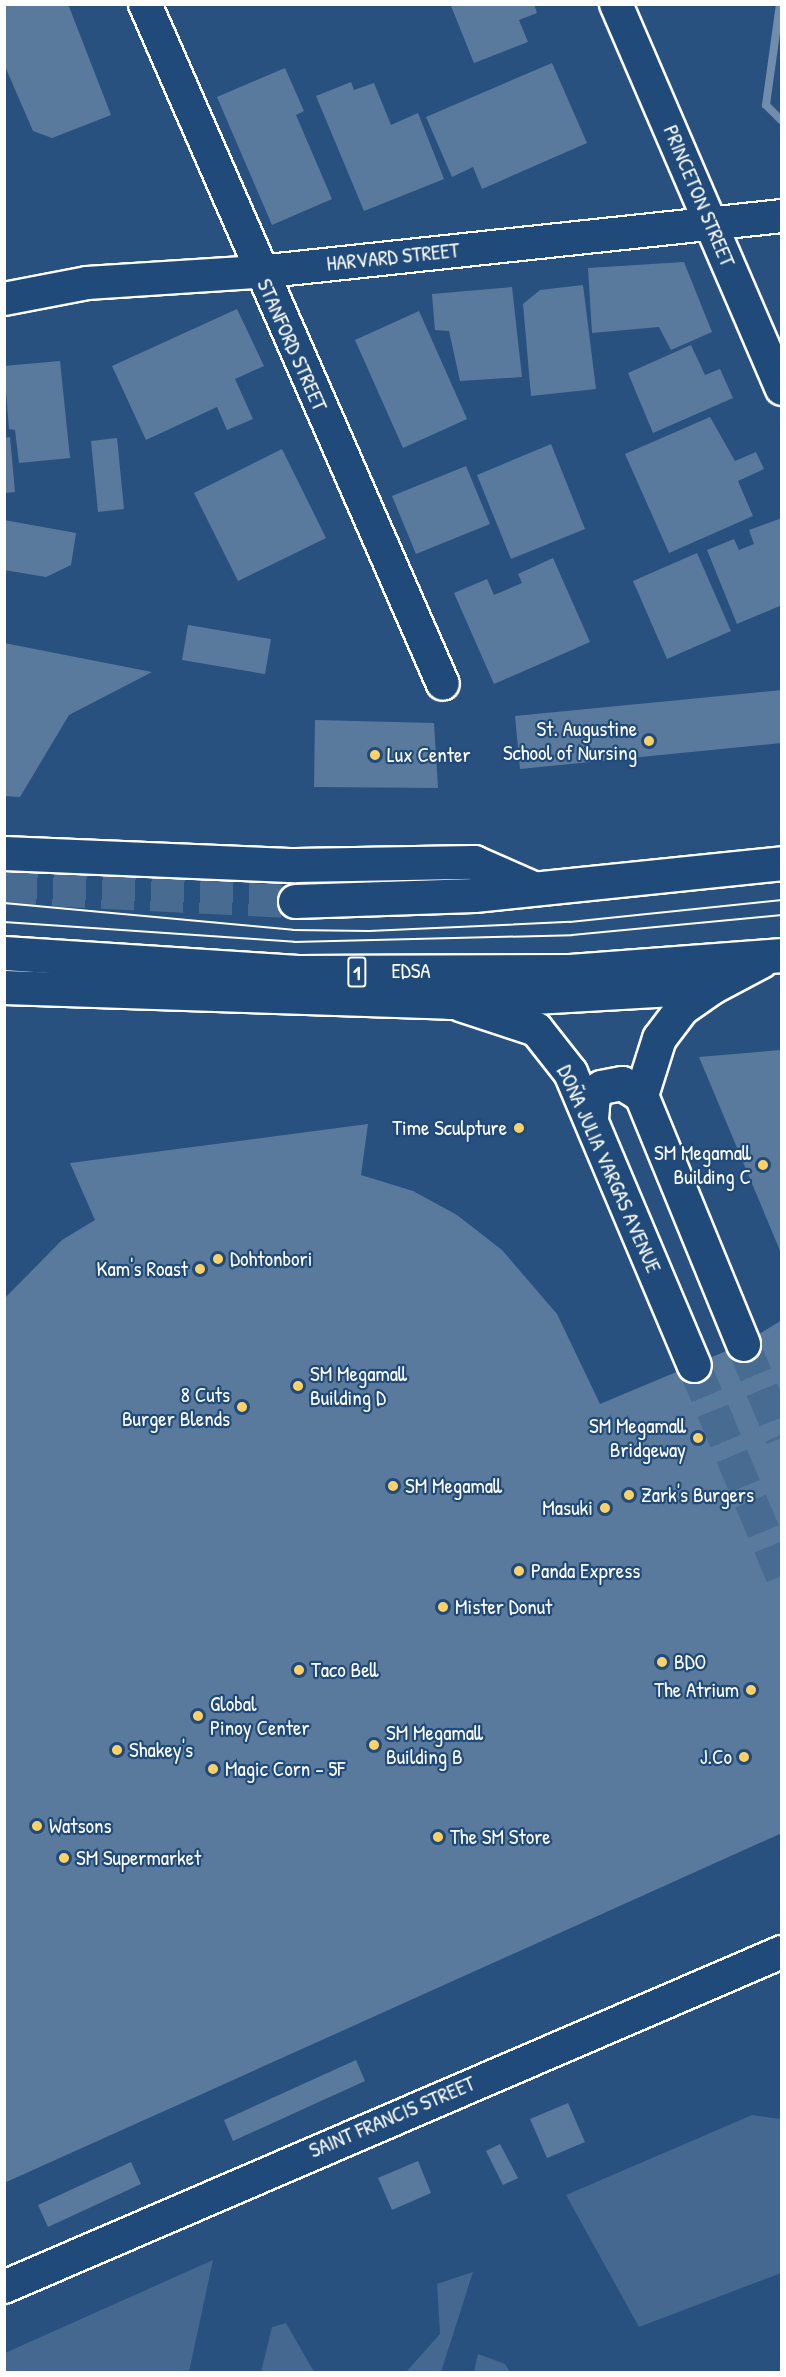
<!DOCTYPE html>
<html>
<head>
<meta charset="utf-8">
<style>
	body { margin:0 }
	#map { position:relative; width:786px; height:2377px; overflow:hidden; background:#28517f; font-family:"Patrick Hand",sans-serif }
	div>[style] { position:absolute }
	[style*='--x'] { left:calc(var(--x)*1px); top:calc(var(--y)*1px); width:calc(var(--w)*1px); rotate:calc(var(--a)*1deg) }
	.green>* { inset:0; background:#446890 }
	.stream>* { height:8px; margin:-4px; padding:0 4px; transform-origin:4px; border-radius:4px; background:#718dab }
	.building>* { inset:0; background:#5a7a9d }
	.secondary-tunnel>* { height:33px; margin-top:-16.5px; transform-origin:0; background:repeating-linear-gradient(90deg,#486b92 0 33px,transparent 0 49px) }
	.highway-tunnel>* { height:33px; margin-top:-16.5px; transform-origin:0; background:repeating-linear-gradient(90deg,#486b92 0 33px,transparent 0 49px) }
	.roads { filter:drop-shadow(2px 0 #fff) drop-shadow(-2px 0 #fff) drop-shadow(0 2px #fff) drop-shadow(0 -2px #fff) }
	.street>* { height:32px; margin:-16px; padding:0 16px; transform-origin:16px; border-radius:16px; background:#1f4a7a }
	.secondary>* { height:33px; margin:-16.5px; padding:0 16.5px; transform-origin:16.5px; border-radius:16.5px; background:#1f4a7a }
	.highway>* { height:33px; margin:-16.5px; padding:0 16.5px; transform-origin:16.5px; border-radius:16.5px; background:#1f4a7a }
	.tram>* { height:1.5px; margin:-0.75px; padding:0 0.75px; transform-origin:0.75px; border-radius:0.75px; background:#fff }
	.dots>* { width:16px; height:16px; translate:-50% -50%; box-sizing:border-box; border:3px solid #1f4a7a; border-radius:50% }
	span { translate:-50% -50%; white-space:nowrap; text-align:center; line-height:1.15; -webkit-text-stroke:4.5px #1f4a7a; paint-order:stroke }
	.shield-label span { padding:2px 4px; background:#1f4a7a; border:2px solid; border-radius:4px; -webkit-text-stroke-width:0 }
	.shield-label { font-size:20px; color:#fff; font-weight:700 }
	.street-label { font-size:21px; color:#fff }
	.poi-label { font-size:21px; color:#fff }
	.right { translate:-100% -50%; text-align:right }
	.left { translate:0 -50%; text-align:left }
	.frame { position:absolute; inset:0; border:6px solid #fff; pointer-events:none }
</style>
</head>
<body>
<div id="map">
	<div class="green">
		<div style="clip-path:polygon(752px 2115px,781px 2119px,781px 2273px,639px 2327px,566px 2195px)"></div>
		<div style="clip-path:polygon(213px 2260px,189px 2372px,5px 2372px,5px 2353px)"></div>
		<div style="clip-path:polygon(473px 2272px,441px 2372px,406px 2372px,440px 2334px,437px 2284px)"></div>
		<div style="clip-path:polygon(286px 2323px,313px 2370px,319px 2372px,261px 2372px,272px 2327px)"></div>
		<div style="clip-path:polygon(478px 2354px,505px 2364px,510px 2372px,474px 2372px)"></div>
	</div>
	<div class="stream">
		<div style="--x:780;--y:4;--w:102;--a:97.9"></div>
		<div style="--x:766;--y:105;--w:23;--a:45"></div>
	</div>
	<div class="building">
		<div style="clip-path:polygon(4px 4px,68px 4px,111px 115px,52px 138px,33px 131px,4px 64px)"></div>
		<div style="clip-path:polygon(534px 4px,537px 13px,519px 20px,528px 42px,474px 63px,451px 6px)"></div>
		<div style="clip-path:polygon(552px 63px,587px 143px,482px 189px,473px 167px,452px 177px,426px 117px)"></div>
		<div style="clip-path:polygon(285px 68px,304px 111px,296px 115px,332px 199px,272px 225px,217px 97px)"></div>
		<div style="clip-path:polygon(351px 82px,354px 90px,374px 83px,391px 125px,418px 113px,444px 179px,364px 211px,316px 96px)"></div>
		<div style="clip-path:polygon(684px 262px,712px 332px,671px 350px,659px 327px,592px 333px,588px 268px)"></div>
		<div style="clip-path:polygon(583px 285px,596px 389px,531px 396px,523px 304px,540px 290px)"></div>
		<div style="clip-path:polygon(512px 287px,522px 377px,460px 381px,449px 331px,435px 330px,432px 294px)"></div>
		<div style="clip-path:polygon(237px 309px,264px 366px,235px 379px,253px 419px,227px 430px,217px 407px,146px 440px,112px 366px)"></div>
		<div style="clip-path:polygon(419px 311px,467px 419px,403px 448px,355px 340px)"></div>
		<div style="clip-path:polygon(691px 345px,705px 375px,720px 369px,733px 398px,653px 433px,628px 373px)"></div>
		<div style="clip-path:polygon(60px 361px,70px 458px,19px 463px,15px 430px,9px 429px,4px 366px)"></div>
		<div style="clip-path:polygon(710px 417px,735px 461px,756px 452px,764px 469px,738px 481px,753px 516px,669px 553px,625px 454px)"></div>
		<div style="clip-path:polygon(10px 437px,15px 492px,4px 493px,4px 438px)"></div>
		<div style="clip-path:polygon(117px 438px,124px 509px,98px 512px,91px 441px)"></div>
		<div style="clip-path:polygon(551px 444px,585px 529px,511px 559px,477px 475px)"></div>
		<div style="clip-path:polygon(282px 449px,326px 538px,238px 581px,194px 493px)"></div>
		<div style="clip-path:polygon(466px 466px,490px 524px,416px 554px,392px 496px)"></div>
		<div style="clip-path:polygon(782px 518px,782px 605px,737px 624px,707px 550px,734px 539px,739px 550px,754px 544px,749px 530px)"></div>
		<div style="clip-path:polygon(4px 520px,76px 533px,71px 565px,46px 577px,4px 570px)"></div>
		<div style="clip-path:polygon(697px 553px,731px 631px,667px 659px,633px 581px)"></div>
		<div style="clip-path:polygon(553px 558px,590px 642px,494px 684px,454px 593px,487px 579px,494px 595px,522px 583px,518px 574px)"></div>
		<div style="clip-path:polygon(188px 625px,271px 639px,265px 674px,182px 660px)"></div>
		<div style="clip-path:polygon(4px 643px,152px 672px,69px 715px,20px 797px,4px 796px)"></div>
		<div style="clip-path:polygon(782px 690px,782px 743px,520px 769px,515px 716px)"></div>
		<div style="clip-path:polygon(315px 720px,434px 723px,438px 788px,314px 787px)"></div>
		<div style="clip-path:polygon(781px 1050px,781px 1253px,699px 1057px)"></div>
		<div style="clip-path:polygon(368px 1124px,361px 1175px,413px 1191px,457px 1215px,502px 1250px,557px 1314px,600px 1404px,743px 1344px,782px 1320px,782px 1833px,4px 2183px,4px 1299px,62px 1240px,95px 1220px,70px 1163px)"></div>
		<div style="clip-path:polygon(356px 2060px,365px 2081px,233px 2141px,224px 2120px)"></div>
		<div style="clip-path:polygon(568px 2103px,585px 2142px,547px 2158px,530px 2119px)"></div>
		<div style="clip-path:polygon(500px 2144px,518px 2178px,503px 2185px,486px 2151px)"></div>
		<div style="clip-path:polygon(418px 2161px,431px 2193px,392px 2210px,378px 2178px)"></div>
		<div style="clip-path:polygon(131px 2162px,141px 2184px,48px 2227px,38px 2205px)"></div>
	</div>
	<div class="secondary-tunnel">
		<div style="--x:743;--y:1344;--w:101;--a:67.2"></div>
		<div style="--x:694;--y:1365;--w:228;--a:67.3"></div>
	</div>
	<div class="highway-tunnel">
		<div style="--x:4;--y:887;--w:291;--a:2.8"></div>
	</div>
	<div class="roads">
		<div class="street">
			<div style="--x:145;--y:4;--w:742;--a:66.34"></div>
			<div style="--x:616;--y:4;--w:419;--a:66.7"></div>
			<div style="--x:4;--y:299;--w:85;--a:-10.9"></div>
			<div style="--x:87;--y:283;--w:172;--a:-3.7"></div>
			<div style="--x:259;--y:272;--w:526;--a:-6.11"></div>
			<div style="--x:4;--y:2287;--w:847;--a:-23.3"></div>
		</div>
		<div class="secondary">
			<div style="--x:712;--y:987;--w:38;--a:145"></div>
			<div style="--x:681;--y:1009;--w:36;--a:127"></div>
			<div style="--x:659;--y:1038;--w:60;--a:107.5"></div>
			<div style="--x:641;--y:1095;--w:269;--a:67.7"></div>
			<div style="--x:460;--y:1004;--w:80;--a:18.2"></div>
			<div style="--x:536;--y:1029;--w:55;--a:51.7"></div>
			<div style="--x:570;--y:1072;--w:318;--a:67.1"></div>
			<div style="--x:591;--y:1118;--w:22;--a:-85"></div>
			<div style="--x:593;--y:1096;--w:12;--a:-48"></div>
			<div style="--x:601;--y:1087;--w:21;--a:-11"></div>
			<div style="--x:622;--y:1083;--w:22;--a:32"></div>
		</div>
		<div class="highway">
			<div style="--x:4;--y:853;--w:291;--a:2.4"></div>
			<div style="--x:295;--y:865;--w:179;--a:-1"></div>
			<div style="--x:474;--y:862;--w:64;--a:23.8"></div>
			<div style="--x:295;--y:901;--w:179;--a:-1.9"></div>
			<div style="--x:474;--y:895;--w:310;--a:-5.9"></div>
			<div style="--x:4;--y:953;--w:294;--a:3.7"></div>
			<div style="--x:297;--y:972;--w:273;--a:-0.2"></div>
			<div style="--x:570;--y:971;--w:213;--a:-4.3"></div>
			<div style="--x:4;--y:987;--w:445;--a:1.9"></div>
			<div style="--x:449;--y:1002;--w:263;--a:-3.3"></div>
			<div style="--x:712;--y:987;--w:55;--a:-28"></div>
		</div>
	</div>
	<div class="tram">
		<div style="--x:4;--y:903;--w:290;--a:5.3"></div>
		<div style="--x:293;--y:930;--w:76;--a:0.8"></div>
		<div style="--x:369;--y:931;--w:201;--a:-2.6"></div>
		<div style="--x:570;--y:922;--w:213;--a:-5.9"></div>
		<div style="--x:4;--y:922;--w:291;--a:3.9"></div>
		<div style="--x:294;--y:942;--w:278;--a:-1.4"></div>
		<div style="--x:572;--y:935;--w:211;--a:-5.4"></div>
	</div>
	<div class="dots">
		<div style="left:649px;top:741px;background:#ffd166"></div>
		<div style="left:375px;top:755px;background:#ffd166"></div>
		<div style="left:519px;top:1128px;background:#ffd166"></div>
		<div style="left:763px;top:1165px;background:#ffd166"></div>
		<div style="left:218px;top:1259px;background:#ffd166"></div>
		<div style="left:200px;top:1269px;background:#ffd166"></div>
		<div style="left:298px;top:1386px;background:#ffd166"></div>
		<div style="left:242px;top:1407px;background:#ffd166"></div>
		<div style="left:698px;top:1438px;background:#ffd166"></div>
		<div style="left:393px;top:1486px;background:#ffd166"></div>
		<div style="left:629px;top:1495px;background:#ffd166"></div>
		<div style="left:605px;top:1508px;background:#ffd166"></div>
		<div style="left:519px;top:1571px;background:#ffd166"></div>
		<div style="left:443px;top:1607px;background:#ffd166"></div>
		<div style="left:662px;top:1662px;background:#ffd166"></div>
		<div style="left:299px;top:1670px;background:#ffd166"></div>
		<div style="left:751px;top:1690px;background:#ffd166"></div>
		<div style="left:198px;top:1716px;background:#ffd166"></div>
		<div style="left:374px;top:1745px;background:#ffd166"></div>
		<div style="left:117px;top:1750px;background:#ffd166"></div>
		<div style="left:744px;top:1757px;background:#ffd166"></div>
		<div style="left:213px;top:1769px;background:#ffd166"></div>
		<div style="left:37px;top:1826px;background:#ffd166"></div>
		<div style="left:438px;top:1837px;background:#ffd166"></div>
		<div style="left:64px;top:1858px;background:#ffd166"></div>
	</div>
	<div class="shield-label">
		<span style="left:357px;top:972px">1</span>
	</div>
	<div class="street-label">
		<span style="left:699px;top:196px;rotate:67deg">PRINCETON STREET</span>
		<span style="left:393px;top:257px;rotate:-6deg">HARVARD STREET</span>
		<span style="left:292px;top:345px;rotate:66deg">STANFORD STREET</span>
		<span style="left:411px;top:971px">EDSA</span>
		<span style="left:609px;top:1169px;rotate:66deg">DOÑA JULIA VARGAS AVENUE</span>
		<span style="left:392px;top:2117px;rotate:-23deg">SAINT FRANCIS STREET</span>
	</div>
	<div class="poi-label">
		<span class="right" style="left:637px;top:741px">St. Augustine<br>School of Nursing</span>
		<span class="left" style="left:387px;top:755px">Lux Center</span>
		<span class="right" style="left:507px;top:1128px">Time Sculpture</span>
		<span class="right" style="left:751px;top:1165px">SM Megamall<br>Building C</span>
		<span class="left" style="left:230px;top:1259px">Dohtonbori</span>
		<span class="right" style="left:188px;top:1269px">Kam's Roast</span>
		<span class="left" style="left:310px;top:1386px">SM Megamall<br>Building D</span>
		<span class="right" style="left:230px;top:1407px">8 Cuts<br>Burger Blends</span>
		<span class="right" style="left:686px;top:1438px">SM Megamall<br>Bridgeway</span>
		<span class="left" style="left:405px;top:1486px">SM Megamall</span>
		<span class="left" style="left:641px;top:1495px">Zark's Burgers</span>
		<span class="right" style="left:593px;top:1508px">Masuki</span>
		<span class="left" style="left:531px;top:1571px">Panda Express</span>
		<span class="left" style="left:455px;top:1607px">Mister Donut</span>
		<span class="left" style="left:674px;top:1662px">BDO</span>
		<span class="left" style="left:311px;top:1670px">Taco Bell</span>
		<span class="right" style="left:739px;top:1690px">The Atrium</span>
		<span class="left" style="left:210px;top:1716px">Global<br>Pinoy Center</span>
		<span class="left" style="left:386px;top:1745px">SM Megamall<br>Building B</span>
		<span class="left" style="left:129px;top:1750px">Shakey's</span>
		<span class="right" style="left:732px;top:1757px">J.Co</span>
		<span class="left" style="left:225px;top:1769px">Magic Corn - 5F</span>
		<span class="left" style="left:49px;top:1826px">Watsons</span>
		<span class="left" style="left:450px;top:1837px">The SM Store</span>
		<span class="left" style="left:76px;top:1858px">SM Supermarket</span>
	</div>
	<div class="frame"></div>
</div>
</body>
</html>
